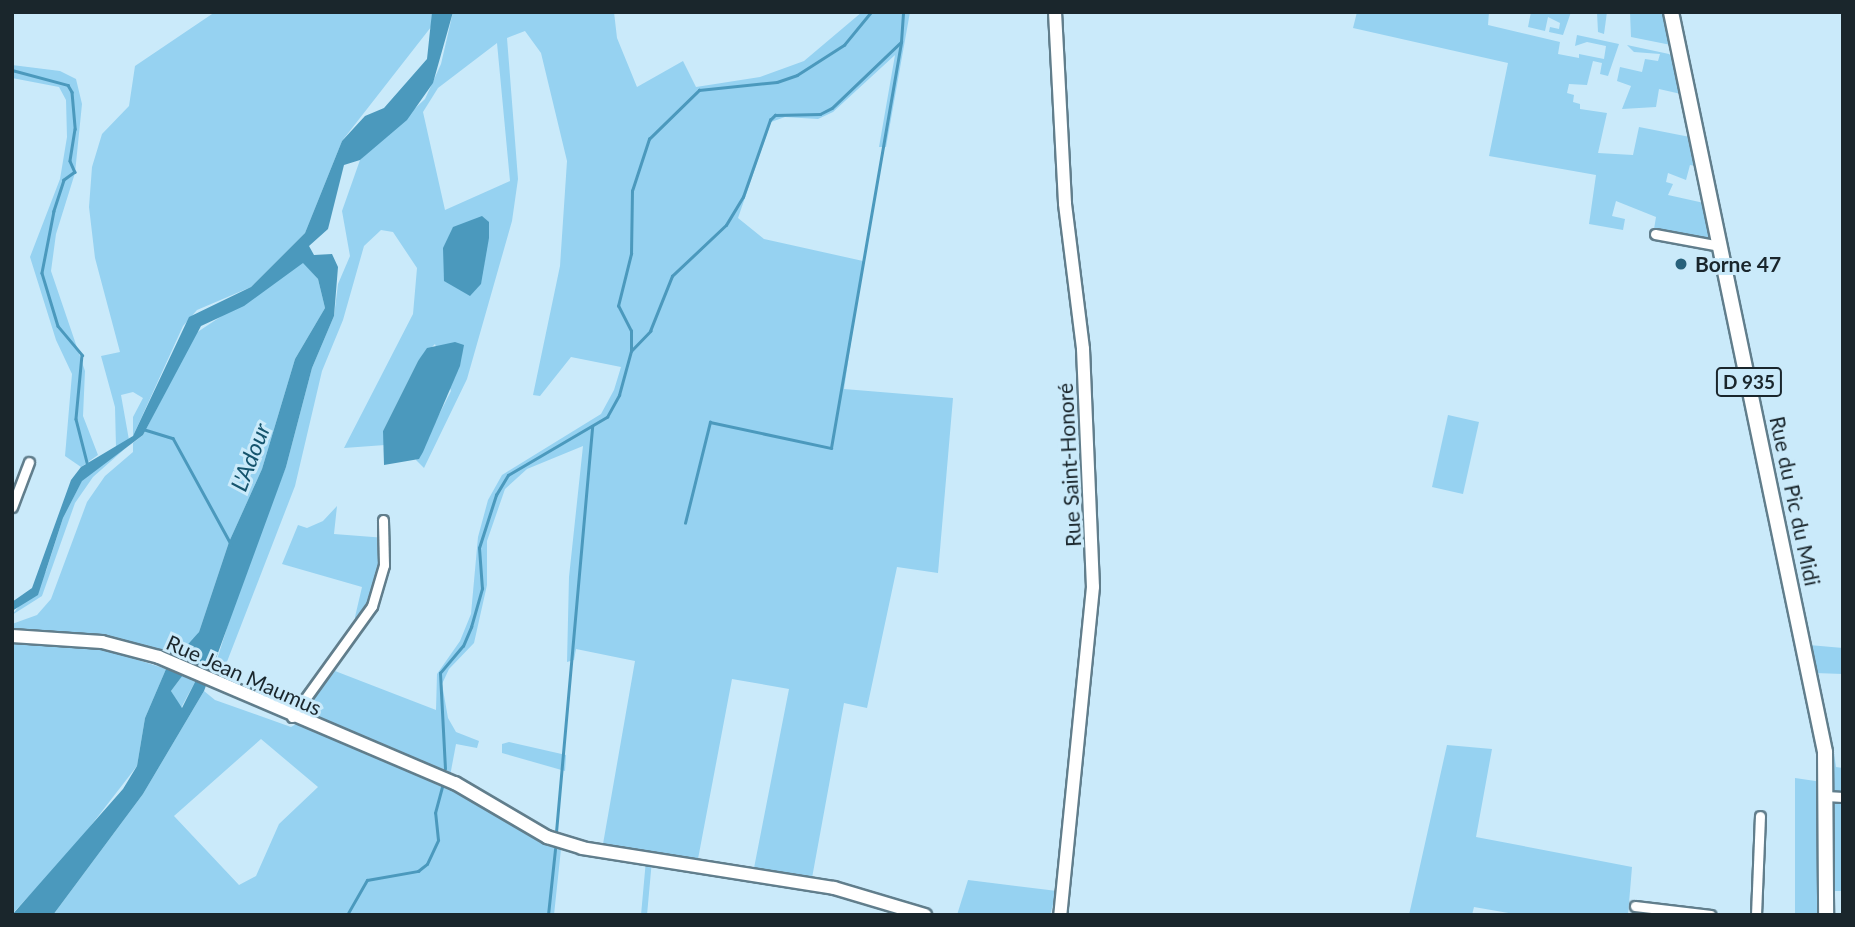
<!DOCTYPE html>
<html>
<head>
<meta charset="utf-8">
<style>
	body { margin:0 }
	#map { position:relative; width:1855px; height:927px; overflow:hidden; background:#caeafa; font-family:Lato,sans-serif }
	div>[style] { position:absolute }
	[style*='--x'] { left:calc(var(--x)*1px); top:calc(var(--y)*1px); width:calc(var(--w)*1px); rotate:calc(var(--a)*1deg) }
	.green>* { inset:0; background:#96d2f1 }
	.water>* { inset:0; background:#4b99bd }
	.stream>* { height:2.5px; margin:-1.25px; padding:0 1.25px; transform-origin:1.25px; border-radius:1.25px; background:#4b99bd }
	.roads { filter:drop-shadow(2px 0 #617e8c) drop-shadow(-2px 0 #617e8c) drop-shadow(0 2px #617e8c) drop-shadow(0 -2px #617e8c) }
	.street>* { height:9px; margin:-4.5px; padding:0 4.5px; transform-origin:4.5px; border-radius:4.5px; background:#fff }
	.secondary>* { height:12px; margin:-6px; padding:0 6px; transform-origin:6px; border-radius:6px; background:#fff }
	.primary>* { height:14px; margin:-7px; padding:0 7px; transform-origin:7px; border-radius:7px; background:#fff }
	.dots>* { width:19px; height:19px; translate:-50% -50%; box-sizing:border-box; border:4px solid #caeafa; border-radius:50% }
	span { translate:-50% -50%; white-space:nowrap; text-align:center; line-height:1.15; -webkit-text-stroke:6px #caeafa; paint-order:stroke }
	.shield-label span { padding:2px 5px; background:#caeafa; border:2px solid; border-radius:5px; -webkit-text-stroke-width:0 }
	.shield-label { font-size:19px; color:#1a262c; font-weight:700 }
	.poi-label { font-size:21px; color:#1a262c; font-weight:700 }
	.left { translate:0 -50%; text-align:left }
	.street-label { font-size:21px; color:#1a262c }
	.water-label { font-size:23px; color:#15546d; font-style:italic }
	.frame { position:absolute; inset:0; border:14px solid #1a262c; pointer-events:none }
</style>
</head>
<body>
<div id="map">
	<div class="green">
		<div style="clip-path:polygon(215px 12px,432px 12px,431px 27px,342px 141px,305px 233px,251px 287px,197px 310px,183px 326px,133px 436px,133px 417px,143px 398px,133px 392px,121px 395px,129px 440px,116px 447px,115px 407px,101px 356px,120px 352px,95px 258px,89px 207px,92px 167px,102px 134px,129px 106px,135px 66px)"></div>
		<div style="clip-path:polygon(evenodd,453px 12px,614px 12px,617px 38px,637px 87px,683px 61px,696px 87px,760px 77px,804px 61px,862px 12px,910px 12px,886px 147px,879px 147px,895px 55px,833px 112px,818px 119px,785px 117px,771px 122px,738px 218px,764px 239px,863px 261px,844px 389px,953px 398px,938px 573px,897px 567px,867px 708px,844px 703px,812px 878px,754px 868px,789px 689px,732px 679px,698px 859px,603px 844px,635px 661px,576px 649px,574px 660px,567px 662px,569px 577px,583px 446px,527px 469px,505px 489px,487px 541px,487px 585px,474px 643px,449px 669px,442px 684px,448px 718px,456px 732px,479px 741px,477px 748px,456px 744px,450px 776px,299px 715px,335px 671px,436px 710px,437px 674px,460px 641px,471px 614px,478px 537px,488px 500px,502px 475px,601px 414px,614px 390px,621px 367px,571px 357px,540px 396px,533px 395px,560px 266px,567px 161px,541px 53px,525px 31px,507px 38px,518px 179px,512px 221px,467px 379px,424px 468px,416px 460px,451px 391px,435px 344px,418px 361px,383px 431px,385px 445px,344px 448px,413px 314px,417px 268px,393px 232px,381px 230px,364px 246px,343px 320px,322px 371px,295px 486px,223px 672px,214px 669px,249px 558px,286px 467px,312px 368px,334px 316px,338px 284px,350px 256px,342px 211px,360px 160px,425px 99px,441px 64px,453px 12px,497px 43px,510px 181px,445px 210px,423px 112px,438px 88px,497px 43px)"></div>
		<div style="clip-path:polygon(1357px 12px,1489px 12px,1488px 25px,1560px 42px,1558px 54px,1579px 58px,1579px 54px,1604px 59px,1606px 46px,1587px 42px,1575px 46px,1577px 35px,1619px 44px,1608px 76px,1600px 74px,1602px 63px,1593px 61px,1587px 85px,1569px 84px,1567px 93px,1574px 95px,1573px 102px,1580px 104px,1580px 109px,1607px 113px,1598px 153px,1633px 155px,1639px 127px,1690px 137px,1696px 166px,1690px 165px,1686px 180px,1668px 173px,1666px 182px,1673px 184px,1668px 195px,1704px 203px,1712px 240px,1654px 229px,1656px 217px,1616px 201px,1612px 216px,1625px 219px,1623px 230px,1589px 224px,1596px 175px,1489px 156px,1508px 63px,1353px 28px)"></div>
		<div style="clip-path:polygon(1531px 12px,1571px 12px,1563px 35px,1549px 32px,1550px 27px,1559px 29px,1560px 23px,1548px 17px,1545px 31px,1528px 27px)"></div>
		<div style="clip-path:polygon(1597px 12px,1607px 12px,1604px 34px,1598px 32px)"></div>
		<div style="clip-path:polygon(1630px 12px,1668px 12px,1671px 45px,1631px 37px)"></div>
		<div style="clip-path:polygon(1627px 45px,1669px 54px,1675px 60px,1681px 94px,1659px 89px,1656px 107px,1622px 109px,1631px 86px,1617px 81px,1620px 67px,1642px 72px,1645px 59px,1658px 61px,1660px 54px,1634px 52px)"></div>
		<div style="clip-path:polygon(12px 65px,60px 71px,76px 79px,82px 104px,75px 173px,56px 234px,51px 271px,85px 371px,83px 416px,98px 455px,81px 467px,65px 456px,72px 374px,56px 340px,30px 257px,60px 179px,67px 137px,66px 100px,59px 87px,12px 78px)"></div>
		<div style="clip-path:polygon(303px 262px,318px 279px,325px 308px,295px 359px,262px 469px,229px 542px,199px 632px,188px 648px,178px 656px,98px 636px,12px 632px,12px 624px,37px 615px,51px 599px,87px 502px,105px 476px,133px 452px,133px 443px,143px 435px,196px 333px)"></div>
		<div style="clip-path:polygon(1448px 415px,1479px 422px,1463px 494px,1432px 487px)"></div>
		<div style="clip-path:polygon(128px 446px,93px 477px,75px 503px,42px 596px,12px 615px,46px 571px,63px 518px,82px 480px)"></div>
		<div style="clip-path:polygon(337px 506px,334px 534px,386px 538px,388px 553px,381px 590px,362px 630px,355px 624px,355px 617px,362px 587px,282px 564px,298px 525px,307px 528px,323px 521px)"></div>
		<div style="clip-path:polygon(13px 641px,95px 646px,166px 669px,145px 718px,137px 766px,72px 850px,12px 914px)"></div>
		<div style="clip-path:polygon(1809px 645px,1843px 648px,1843px 674px,1815px 673px)"></div>
		<div style="clip-path:polygon(195px 659px,196px 680px,181px 708px,171px 691px)"></div>
		<div style="clip-path:polygon(evenodd,204px 691px,215px 700px,291px 727px,296px 724px,403px 763px,561px 849px,554px 915px,53px 915px,143px 794px,204px 691px,261px 739px,318px 787px,279px 824px,256px 876px,239px 885px,174px 816px,261px 739px)"></div>
		<div style="clip-path:polygon(509px 742px,566px 755px,565px 771px,502px 753px,502px 744px)"></div>
		<div style="clip-path:polygon(1447px 745px,1492px 749px,1476px 837px,1632px 867px,1628px 915px,1520px 915px,1474px 907px,1472px 915px,1409px 915px)"></div>
		<div style="clip-path:polygon(1828px 746px,1833px 746px,1836px 767px,1843px 768px,1843px 791px,1832px 791px)"></div>
		<div style="clip-path:polygon(1795px 778px,1822px 782px,1819px 915px,1795px 915px)"></div>
		<div style="clip-path:polygon(1837px 799px,1843px 800px,1843px 891px,1832px 891px,1831px 803px)"></div>
		<div style="clip-path:polygon(646px 860px,652px 860px,647px 915px,641px 915px)"></div>
		<div style="clip-path:polygon(968px 880px,1057px 891px,1050px 915px,957px 915px)"></div>
	</div>
	<div class="water">
		<div style="clip-path:polygon(evenodd,432px 12px,453px 12px,433px 83px,407px 120px,360px 160px,344px 165px,328px 229px,309px 246px,314px 255px,332px 254px,338px 267px,334px 316px,312px 368px,286px 467px,204px 691px,143px 794px,53px 915px,12px 915px,123px 789px,137px 766px,145px 718px,166px 669px,199px 632px,229px 542px,262px 469px,295px 359px,325px 308px,318px 279px,303px 263px,244px 306px,201px 326px,143px 435px,82px 481px,63px 518px,38px 595px,12px 611px,12px 602px,32px 588px,71px 480px,81px 467px,133px 436px,189px 317px,251px 287px,305px 233px,342px 141px,365px 116px,384px 108px,427px 59px,432px 12px,195px 659px,196px 680px,182px 708px,171px 691px,195px 659px)"></div>
		<div style="clip-path:polygon(482px 216px,489px 222px,489px 238px,481px 284px,470px 296px,444px 281px,443px 248px,453px 227px)"></div>
		<div style="clip-path:polygon(455px 342px,464px 345px,460px 366px,423px 452px,419px 459px,384px 465px,383px 431px,418px 361px,427px 348px)"></div>
	</div>
	<div class="stream">
		<div style="--x:12;--y:70;--w:58;--a:15"></div>
		<div style="--x:68;--y:85;--w:8;--a:60"></div>
		<div style="--x:72;--y:92;--w:37;--a:85"></div>
		<div style="--x:75;--y:129;--w:32;--a:99"></div>
		<div style="--x:70;--y:161;--w:12;--a:66"></div>
		<div style="--x:75;--y:172;--w:14;--a:144"></div>
		<div style="--x:64;--y:180;--w:33;--a:108"></div>
		<div style="--x:54;--y:211;--w:63;--a:101"></div>
		<div style="--x:42;--y:273;--w:55;--a:73.2"></div>
		<div style="--x:58;--y:326;--w:38;--a:50"></div>
		<div style="--x:82;--y:355;--w:64;--a:95.4"></div>
		<div style="--x:76;--y:419;--w:49;--a:75.7"></div>
		<div style="--x:631;--y:351;--w:28;--a:-46"></div>
		<div style="--x:650;--y:331;--w:59;--a:-68.2"></div>
		<div style="--x:672;--y:276;--w:74;--a:-43.4"></div>
		<div style="--x:726;--y:225;--w:33;--a:-59"></div>
		<div style="--x:743;--y:197;--w:82;--a:-70.7"></div>
		<div style="--x:770;--y:120;--w:7;--a:-45"></div>
		<div style="--x:775;--y:115;--w:45;--a:-1.3"></div>
		<div style="--x:820;--y:114;--w:13;--a:-27"></div>
		<div style="--x:832;--y:108;--w:95;--a:-43.7"></div>
		<div style="--x:901;--y:42;--w:30;--a:-86"></div>
		<div style="--x:143;--y:429;--w:31;--a:17"></div>
		<div style="--x:173;--y:438;--w:121;--a:61.3"></div>
		<div style="--x:685;--y:523;--w:104;--a:-76.1"></div>
		<div style="--x:710;--y:422;--w:124;--a:12.1"></div>
		<div style="--x:831;--y:448;--w:412;--a:-80.2"></div>
		<div style="--x:445;--y:769;--w:96;--a:-93"></div>
		<div style="--x:440;--y:673;--w:35;--a:-50"></div>
		<div style="--x:463;--y:646;--w:21;--a:-67"></div>
		<div style="--x:471;--y:627;--w:40;--a:-74"></div>
		<div style="--x:482;--y:589;--w:41;--a:-94.2"></div>
		<div style="--x:479;--y:548;--w:56;--a:-72.2"></div>
		<div style="--x:496;--y:495;--w:23;--a:-59"></div>
		<div style="--x:508;--y:475;--w:115;--a:-30.4"></div>
		<div style="--x:607;--y:417;--w:25;--a:-61"></div>
		<div style="--x:619;--y:395;--w:46;--a:-74.7"></div>
		<div style="--x:631;--y:351;--w:20;--a:-90"></div>
		<div style="--x:631;--y:331;--w:28;--a:-117"></div>
		<div style="--x:618;--y:306;--w:54;--a:-76"></div>
		<div style="--x:631;--y:254;--w:63;--a:-89.1"></div>
		<div style="--x:632;--y:191;--w:55;--a:-71.9"></div>
		<div style="--x:649;--y:139;--w:70;--a:-44.4"></div>
		<div style="--x:699;--y:90;--w:78;--a:-5.9"></div>
		<div style="--x:777;--y:82;--w:21;--a:-19"></div>
		<div style="--x:797;--y:75;--w:56;--a:-32.6"></div>
		<div style="--x:844;--y:45;--w:43;--a:-50.7"></div>
		<div style="--x:556;--y:832;--w:407;--a:-84.9"></div>
		<div style="--x:347;--y:915;--w:40;--a:-60.3"></div>
		<div style="--x:367;--y:880;--w:52;--a:-10"></div>
		<div style="--x:418;--y:871;--w:11;--a:-38"></div>
		<div style="--x:427;--y:864;--w:26;--a:-65"></div>
		<div style="--x:438;--y:840;--w:27;--a:-96"></div>
		<div style="--x:435;--y:813;--w:28;--a:-75"></div>
		<div style="--x:548;--y:915;--w:66;--a:-83.9"></div>
	</div>
	<div class="roads">
		<div class="street">
			<div style="--x:1655;--y:234;--w:66;--a:10.5"></div>
			<div style="--x:12;--y:507;--w:48;--a:-69.3"></div>
			<div style="--x:292;--y:717;--w:137;--a:-54.2"></div>
			<div style="--x:372;--y:606;--w:43;--a:-73.7"></div>
			<div style="--x:384;--y:565;--w:45;--a:-91.3"></div>
			<div style="--x:1826;--y:796;--w:17;--a:3"></div>
			<div style="--x:1635;--y:906;--w:76;--a:6.8"></div>
			<div style="--x:1756;--y:915;--w:99;--a:-87.7"></div>
		</div>
		<div class="secondary">
			<div style="--x:1055;--y:12;--w:192;--a:87"></div>
			<div style="--x:1065;--y:204;--w:146;--a:82.9"></div>
			<div style="--x:1083;--y:349;--w:238;--a:87.6"></div>
			<div style="--x:1093;--y:587;--w:330;--a:95.7"></div>
			<div style="--x:12;--y:636;--w:90;--a:3.8"></div>
			<div style="--x:102;--y:642;--w:59;--a:14.7"></div>
			<div style="--x:159;--y:657;--w:322;--a:23.1"></div>
			<div style="--x:455;--y:783;--w:107;--a:30.4"></div>
			<div style="--x:547;--y:837;--w:37;--a:17"></div>
			<div style="--x:582;--y:848;--w:255;--a:9"></div>
			<div style="--x:834;--y:888;--w:95;--a:16.5"></div>
		</div>
		<div class="primary">
			<div style="--x:1671;--y:12;--w:756;--a:78.24"></div>
			<div style="--x:1825;--y:752;--w:163;--a:89.6"></div>
		</div>
	</div>
	<div class="dots">
		<div style="left:1681px;top:264px;background:#28617b"></div>
	</div>
	<div class="shield-label">
		<span style="left:1749px;top:382px">D 935</span>
	</div>
	<div class="poi-label">
		<span class="left" style="left:1695px;top:264px">Borne 47</span>
	</div>
	<div class="street-label">
		<span style="left:1069px;top:465px;rotate:-93deg">Rue Saint-Honoré</span>
		<span style="left:1795px;top:501px;rotate:78deg">Rue du Pic du Midi</span>
		<span style="left:244px;top:675px;rotate:24deg">Rue Jean Maumus</span>
	</div>
	<div class="water-label">
		<span style="left:250px;top:457px;rotate:-69deg">L'Adour</span>
	</div>
	<div class="frame"></div>
</div>
</body>
</html>
